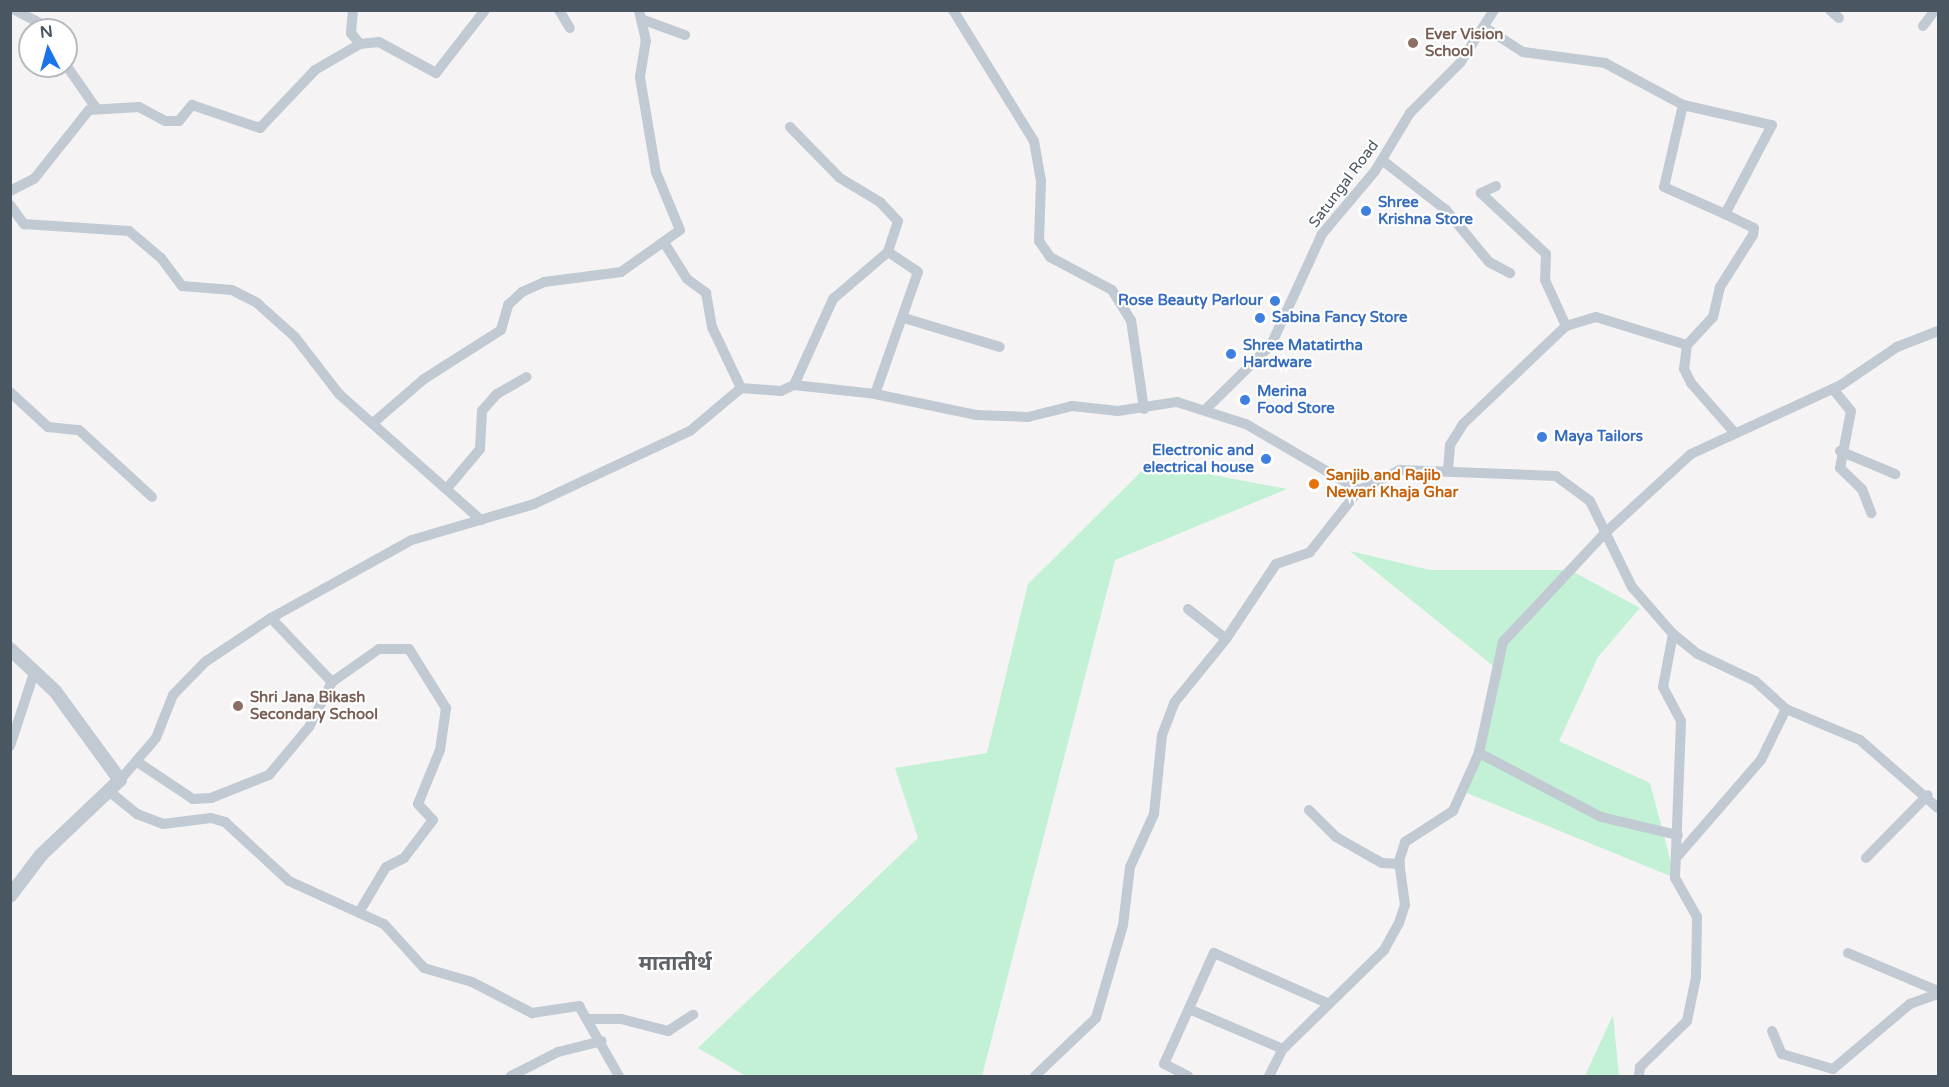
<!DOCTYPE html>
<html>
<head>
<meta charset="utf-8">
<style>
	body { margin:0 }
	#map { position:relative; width:1949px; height:1087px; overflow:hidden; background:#f5f3f3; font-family:"Varela Round","Noto Sans Devanagari",sans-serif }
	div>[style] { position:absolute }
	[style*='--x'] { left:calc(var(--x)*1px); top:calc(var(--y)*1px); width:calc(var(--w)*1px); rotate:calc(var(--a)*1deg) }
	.green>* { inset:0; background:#c3f1d5 }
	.minor>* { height:10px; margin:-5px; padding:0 5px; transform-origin:5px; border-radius:5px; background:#c1cad2 }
	.tertiary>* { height:14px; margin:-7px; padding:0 7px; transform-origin:7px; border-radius:7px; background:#c1cad2 }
	.dots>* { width:16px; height:16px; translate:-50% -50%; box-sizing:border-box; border:3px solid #fff; border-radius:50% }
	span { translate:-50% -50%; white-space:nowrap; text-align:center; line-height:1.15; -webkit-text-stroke:4.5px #fff; paint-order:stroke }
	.education-label { font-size:15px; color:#785e54; font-weight:700 }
	.left { translate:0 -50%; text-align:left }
	.street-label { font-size:15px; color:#4a5661 }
	.shop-label { font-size:15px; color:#366cbe; font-weight:700 }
	.right { translate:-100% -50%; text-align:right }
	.food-label { font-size:15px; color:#c56008; font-weight:700 }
	.district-label { font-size:21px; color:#5f6368; font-weight:700 }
	.frame { position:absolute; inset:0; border:12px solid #4a5661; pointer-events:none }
	.north { position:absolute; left:18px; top:18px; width:60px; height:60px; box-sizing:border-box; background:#fff; border:2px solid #b7bbc0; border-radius:50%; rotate:354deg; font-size:16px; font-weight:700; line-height:24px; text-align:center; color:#4a5661 }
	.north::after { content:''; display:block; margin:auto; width:21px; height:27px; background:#1a73e8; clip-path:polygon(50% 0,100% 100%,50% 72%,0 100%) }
</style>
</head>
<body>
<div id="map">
	<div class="green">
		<div style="clip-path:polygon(1150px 463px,1287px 489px,1115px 560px,982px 1076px,746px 1076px,698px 1048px,918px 838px,895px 768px,987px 753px,1028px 584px)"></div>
		<div style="clip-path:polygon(1350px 551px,1430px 570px,1570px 570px,1640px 608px,1598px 657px,1559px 741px,1650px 783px,1675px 878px,1462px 791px,1497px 669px)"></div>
		<div style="clip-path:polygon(1613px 1015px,1619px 1076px,1585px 1076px,1590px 1065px)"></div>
	</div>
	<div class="minor">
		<div style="--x:15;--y:10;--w:43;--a:27.8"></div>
		<div style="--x:353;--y:10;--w:23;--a:95"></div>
		<div style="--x:351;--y:33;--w:14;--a:51"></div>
		<div style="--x:559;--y:10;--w:21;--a:59"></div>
		<div style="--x:953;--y:10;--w:154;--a:58.3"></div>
		<div style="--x:1034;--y:141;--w:41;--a:80.1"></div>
		<div style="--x:1041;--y:181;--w:60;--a:91.9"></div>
		<div style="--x:1039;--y:241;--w:19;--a:55"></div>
		<div style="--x:1050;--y:257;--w:70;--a:28"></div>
		<div style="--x:1112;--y:290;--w:36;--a:58"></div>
		<div style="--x:1131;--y:320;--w:90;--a:81.7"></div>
		<div style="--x:1830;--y:10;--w:12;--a:42"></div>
		<div style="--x:641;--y:19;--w:47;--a:20"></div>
		<div style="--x:1923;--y:26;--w:20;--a:-53"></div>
		<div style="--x:1484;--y:27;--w:46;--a:32.7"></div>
		<div style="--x:1523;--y:52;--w:83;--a:7.6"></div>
		<div style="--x:1605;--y:63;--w:89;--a:28.3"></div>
		<div style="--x:1683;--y:105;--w:91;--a:12.7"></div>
		<div style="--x:1772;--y:125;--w:101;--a:117.8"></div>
		<div style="--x:1725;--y:214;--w:32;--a:26"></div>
		<div style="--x:1754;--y:228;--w:7;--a:98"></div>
		<div style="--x:1753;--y:235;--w:62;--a:122.4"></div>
		<div style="--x:1720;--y:287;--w:31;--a:103"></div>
		<div style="--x:1713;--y:317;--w:38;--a:133"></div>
		<div style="--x:1687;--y:345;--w:24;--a:97"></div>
		<div style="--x:1684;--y:369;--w:16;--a:63"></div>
		<div style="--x:1691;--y:383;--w:64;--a:48.8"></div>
		<div style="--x:66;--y:65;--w:52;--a:55.1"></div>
		<div style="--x:1683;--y:105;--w:84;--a:103"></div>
		<div style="--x:1664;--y:187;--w:67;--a:23.9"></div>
		<div style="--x:790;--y:127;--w:71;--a:45.6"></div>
		<div style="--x:840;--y:178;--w:47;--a:31"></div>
		<div style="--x:880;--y:202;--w:26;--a:47"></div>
		<div style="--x:898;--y:221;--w:33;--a:108"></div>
		<div style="--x:888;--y:252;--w:72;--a:139.5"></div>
		<div style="--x:833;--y:299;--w:94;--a:114.4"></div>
		<div style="--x:1382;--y:160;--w:81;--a:38"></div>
		<div style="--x:1446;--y:210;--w:67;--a:50.4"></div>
		<div style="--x:1489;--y:262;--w:24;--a:28"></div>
		<div style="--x:1496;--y:186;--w:17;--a:155"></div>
		<div style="--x:1481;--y:193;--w:89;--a:43.2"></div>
		<div style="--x:1546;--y:254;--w:26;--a:92"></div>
		<div style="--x:1545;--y:280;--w:51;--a:65.5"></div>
		<div style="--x:10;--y:191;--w:27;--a:-27"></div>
		<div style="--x:34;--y:179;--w:88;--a:-51.4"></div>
		<div style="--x:89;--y:110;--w:50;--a:-3.4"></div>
		<div style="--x:139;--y:107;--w:30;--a:28"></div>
		<div style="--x:165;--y:121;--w:14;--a:0"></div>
		<div style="--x:179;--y:121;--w:21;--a:-51"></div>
		<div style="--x:192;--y:105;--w:72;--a:18.7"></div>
		<div style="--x:260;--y:128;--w:80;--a:-46.5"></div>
		<div style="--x:315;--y:70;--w:52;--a:-30"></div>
		<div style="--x:360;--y:44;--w:19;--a:-6"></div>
		<div style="--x:379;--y:42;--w:65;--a:28.5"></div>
		<div style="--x:436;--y:73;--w:80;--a:-52.1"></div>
		<div style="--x:10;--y:205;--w:24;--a:54"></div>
		<div style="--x:24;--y:224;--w:105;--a:3.8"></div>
		<div style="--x:129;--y:231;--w:42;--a:40.2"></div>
		<div style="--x:161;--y:258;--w:35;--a:53"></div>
		<div style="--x:182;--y:286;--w:50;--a:4.6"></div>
		<div style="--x:232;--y:290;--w:28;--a:27"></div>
		<div style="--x:257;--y:303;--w:51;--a:41.8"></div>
		<div style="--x:295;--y:337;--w:72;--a:52.3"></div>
		<div style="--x:339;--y:394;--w:190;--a:41.6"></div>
		<div style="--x:665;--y:244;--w:41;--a:57.8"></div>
		<div style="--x:687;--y:279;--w:24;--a:36"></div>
		<div style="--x:706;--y:293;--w:35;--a:80"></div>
		<div style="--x:712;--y:327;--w:68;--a:64.6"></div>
		<div style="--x:904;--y:318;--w:100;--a:16.8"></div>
		<div style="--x:1833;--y:389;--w:28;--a:51"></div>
		<div style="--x:1851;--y:411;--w:58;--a:100.9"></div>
		<div style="--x:1840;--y:468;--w:30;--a:44"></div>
		<div style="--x:1862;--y:489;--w:26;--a:69"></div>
		<div style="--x:10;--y:392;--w:52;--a:42.6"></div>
		<div style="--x:48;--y:427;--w:31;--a:6"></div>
		<div style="--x:79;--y:430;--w:99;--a:42.5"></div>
		<div style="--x:875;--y:394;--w:129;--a:-70.6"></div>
		<div style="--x:918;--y:272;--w:36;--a:-146"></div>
		<div style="--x:1206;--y:409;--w:91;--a:-44.6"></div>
		<div style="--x:1271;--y:345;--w:122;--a:-65.3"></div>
		<div style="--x:1322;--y:234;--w:82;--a:-49.9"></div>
		<div style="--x:1375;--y:171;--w:68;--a:-58.9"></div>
		<div style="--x:1410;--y:113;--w:71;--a:-45"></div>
		<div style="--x:1460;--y:63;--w:63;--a:-57.3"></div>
		<div style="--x:373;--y:423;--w:67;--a:-40.8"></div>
		<div style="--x:424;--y:379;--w:91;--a:-32.5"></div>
		<div style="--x:501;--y:330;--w:26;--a:-74"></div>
		<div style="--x:508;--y:305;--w:19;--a:-43"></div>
		<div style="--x:522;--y:292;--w:24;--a:-24"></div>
		<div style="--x:544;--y:282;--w:78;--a:-7.4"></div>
		<div style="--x:621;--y:272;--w:72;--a:-35.4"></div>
		<div style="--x:680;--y:230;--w:63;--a:-112.5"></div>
		<div style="--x:656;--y:172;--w:96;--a:-99.6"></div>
		<div style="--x:640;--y:77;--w:36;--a:-81"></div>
		<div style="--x:646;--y:41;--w:32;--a:-103"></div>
		<div style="--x:1840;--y:451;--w:60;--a:22.7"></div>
		<div style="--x:1448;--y:469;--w:24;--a:-85"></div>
		<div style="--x:1450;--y:445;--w:25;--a:-58"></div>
		<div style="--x:1463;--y:424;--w:142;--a:-43.6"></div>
		<div style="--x:1566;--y:326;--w:31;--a:-17"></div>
		<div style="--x:1596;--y:317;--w:95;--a:17.1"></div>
		<div style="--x:449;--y:486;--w:48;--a:-50"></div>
		<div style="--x:480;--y:449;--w:38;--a:-87"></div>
		<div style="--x:482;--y:411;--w:23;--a:-49"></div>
		<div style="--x:497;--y:394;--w:34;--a:-30"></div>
		<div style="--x:1188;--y:609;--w:48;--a:38.3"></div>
		<div style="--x:271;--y:618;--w:88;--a:46.4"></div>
		<div style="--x:332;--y:682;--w:57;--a:-35.1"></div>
		<div style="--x:379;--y:649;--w:30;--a:0"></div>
		<div style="--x:409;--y:649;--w:70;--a:57.9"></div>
		<div style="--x:446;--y:708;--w:42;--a:98.1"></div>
		<div style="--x:440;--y:750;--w:58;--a:112.2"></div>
		<div style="--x:418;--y:804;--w:22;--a:47"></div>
		<div style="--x:433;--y:820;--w:48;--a:127.3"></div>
		<div style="--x:404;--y:858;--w:20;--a:153"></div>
		<div style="--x:386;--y:867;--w:49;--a:120.8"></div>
		<div style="--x:10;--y:746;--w:77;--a:-71.8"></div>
		<div style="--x:1479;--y:753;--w:138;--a:27.7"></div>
		<div style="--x:1601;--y:817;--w:79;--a:13.2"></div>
		<div style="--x:139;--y:763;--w:65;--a:33.7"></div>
		<div style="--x:193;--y:799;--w:18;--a:-3"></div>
		<div style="--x:211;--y:798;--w:62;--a:-21.6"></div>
		<div style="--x:269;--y:775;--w:62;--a:-50.2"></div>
		<div style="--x:309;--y:727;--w:51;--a:-62.9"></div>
		<div style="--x:120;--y:780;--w:55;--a:-49.4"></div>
		<div style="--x:156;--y:738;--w:46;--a:-68.4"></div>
		<div style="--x:173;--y:695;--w:46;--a:-45.9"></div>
		<div style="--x:205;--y:662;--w:79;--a:-33.7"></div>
		<div style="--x:271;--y:618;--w:161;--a:-29"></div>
		<div style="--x:412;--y:540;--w:127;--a:-16.4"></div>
		<div style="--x:534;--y:504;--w:172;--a:-25.1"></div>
		<div style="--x:690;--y:431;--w:67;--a:-40.1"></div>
		<div style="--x:741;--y:388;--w:40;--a:4.3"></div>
		<div style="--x:781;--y:391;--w:14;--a:-25"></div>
		<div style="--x:794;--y:385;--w:81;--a:6.3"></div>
		<div style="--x:875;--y:394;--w:103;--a:11.7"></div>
		<div style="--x:976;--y:415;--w:52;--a:2.2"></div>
		<div style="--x:1028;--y:417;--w:45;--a:-14"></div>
		<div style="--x:1072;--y:406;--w:46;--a:6.2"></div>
		<div style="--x:1118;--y:411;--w:60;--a:-8.7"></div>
		<div style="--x:1177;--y:402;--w:72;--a:17.7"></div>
		<div style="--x:1246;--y:424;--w:131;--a:30.3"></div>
		<div style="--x:110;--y:792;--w:35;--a:39"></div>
		<div style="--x:137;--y:814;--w:28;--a:21"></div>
		<div style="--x:163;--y:824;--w:48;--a:-7.1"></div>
		<div style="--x:211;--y:818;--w:15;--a:16"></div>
		<div style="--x:225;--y:822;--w:87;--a:42.7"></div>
		<div style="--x:289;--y:881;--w:104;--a:24.4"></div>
		<div style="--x:384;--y:924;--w:59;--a:47.7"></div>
		<div style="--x:424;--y:968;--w:50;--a:16.3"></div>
		<div style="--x:472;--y:982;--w:68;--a:27.3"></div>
		<div style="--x:532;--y:1013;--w:48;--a:-8.5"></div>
		<div style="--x:579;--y:1006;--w:81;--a:60.3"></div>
		<div style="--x:1309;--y:810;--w:38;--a:45"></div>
		<div style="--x:1336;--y:837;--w:53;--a:29.5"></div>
		<div style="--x:1382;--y:863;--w:18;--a:3"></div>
		<div style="--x:1676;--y:858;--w:130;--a:-49.1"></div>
		<div style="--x:1761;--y:760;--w:57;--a:-63.9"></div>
		<div style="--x:1866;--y:858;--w:88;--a:-45.5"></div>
		<div style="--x:1848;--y:953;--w:98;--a:22.9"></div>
		<div style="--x:1189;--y:1009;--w:102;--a:23.1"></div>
		<div style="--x:590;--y:1019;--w:31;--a:0"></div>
		<div style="--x:621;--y:1019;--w:49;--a:14.3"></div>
		<div style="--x:668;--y:1031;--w:30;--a:-33"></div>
		<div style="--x:1772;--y:1031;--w:25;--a:67"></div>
		<div style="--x:1782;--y:1054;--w:53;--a:16.4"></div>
		<div style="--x:1833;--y:1069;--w:101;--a:-40.2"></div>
		<div style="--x:1910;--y:1004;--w:30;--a:-20"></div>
		<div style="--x:511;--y:1076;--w:53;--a:-27.1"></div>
		<div style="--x:558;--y:1052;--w:45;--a:-14"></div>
		<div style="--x:1035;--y:1076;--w:84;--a:-43.6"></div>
		<div style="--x:1096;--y:1018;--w:97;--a:-73.8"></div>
		<div style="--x:1123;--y:925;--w:58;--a:-83.1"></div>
		<div style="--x:1130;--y:867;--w:58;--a:-65.6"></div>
		<div style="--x:1154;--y:814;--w:79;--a:-84.2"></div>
		<div style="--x:1162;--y:735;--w:34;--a:-69"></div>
		<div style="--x:1174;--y:703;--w:82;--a:-50.9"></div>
		<div style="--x:1226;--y:639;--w:90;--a:-56.3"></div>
		<div style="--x:1276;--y:564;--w:36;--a:-19"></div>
		<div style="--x:1310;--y:552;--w:79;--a:-51.7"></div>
		<div style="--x:1359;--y:490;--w:46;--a:-26"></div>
		<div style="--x:1400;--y:470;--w:156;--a:2.2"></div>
		<div style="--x:1556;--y:476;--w:42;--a:36.3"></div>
		<div style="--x:1590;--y:501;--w:96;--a:64"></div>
		<div style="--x:1632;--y:587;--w:62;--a:48.9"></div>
		<div style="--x:1673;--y:634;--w:32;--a:39"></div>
		<div style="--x:1698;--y:654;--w:63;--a:25.3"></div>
		<div style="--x:1755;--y:681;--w:42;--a:42.1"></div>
		<div style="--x:1786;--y:709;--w:80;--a:22.7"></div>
		<div style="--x:1860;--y:740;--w:103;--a:41.1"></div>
		<div style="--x:1188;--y:1076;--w:27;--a:-153"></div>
		<div style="--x:1164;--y:1064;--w:122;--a:-65.8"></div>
		<div style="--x:1214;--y:953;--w:126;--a:23.9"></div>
		<div style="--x:1269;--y:1076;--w:30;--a:-63"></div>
		<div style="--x:1283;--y:1049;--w:141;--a:-44.4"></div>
		<div style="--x:1384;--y:950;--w:31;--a:-61"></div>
		<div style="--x:1399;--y:923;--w:19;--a:-72"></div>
		<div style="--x:1405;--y:905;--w:44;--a:-97.8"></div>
		<div style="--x:1399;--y:861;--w:20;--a:-72"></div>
		<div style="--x:1405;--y:842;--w:57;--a:-32.9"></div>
		<div style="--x:1453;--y:811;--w:64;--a:-65.9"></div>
		<div style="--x:1479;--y:753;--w:114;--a:-77.8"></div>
		<div style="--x:1503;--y:642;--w:148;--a:-46.9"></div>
		<div style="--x:1604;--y:534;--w:118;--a:-42.6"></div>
		<div style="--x:1691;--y:454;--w:165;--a:-24.7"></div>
		<div style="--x:1841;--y:385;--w:68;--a:-34.2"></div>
		<div style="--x:1897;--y:347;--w:44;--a:-21.3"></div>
		<div style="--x:1639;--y:1076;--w:9;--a:-84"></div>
		<div style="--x:1640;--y:1067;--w:66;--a:-44.4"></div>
		<div style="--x:1687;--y:1021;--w:45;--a:-78.4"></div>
		<div style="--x:1696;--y:977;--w:60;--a:-89"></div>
		<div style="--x:1697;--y:917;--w:45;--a:-119.4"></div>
		<div style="--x:1675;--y:878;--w:157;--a:-87.8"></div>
		<div style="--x:1681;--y:721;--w:38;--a:-118"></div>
		<div style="--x:1663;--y:687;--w:54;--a:-79.3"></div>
	</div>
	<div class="tertiary">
		<div style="--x:10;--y:649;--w:62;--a:43"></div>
		<div style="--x:55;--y:691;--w:110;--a:53.9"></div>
		<div style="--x:120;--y:780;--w:109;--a:136.5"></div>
		<div style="--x:41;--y:855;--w:51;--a:127.1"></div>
	</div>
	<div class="dots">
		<div style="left:1413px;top:43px;background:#8d6e63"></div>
		<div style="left:1366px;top:211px;background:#3f7fe0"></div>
		<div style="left:1275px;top:301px;background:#3f7fe0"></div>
		<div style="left:1260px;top:318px;background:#3f7fe0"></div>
		<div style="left:1231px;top:354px;background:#3f7fe0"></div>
		<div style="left:1245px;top:400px;background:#3f7fe0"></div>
		<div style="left:1542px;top:437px;background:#3f7fe0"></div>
		<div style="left:1266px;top:459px;background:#3f7fe0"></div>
		<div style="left:1314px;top:484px;background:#e8710a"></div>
		<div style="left:238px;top:706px;background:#8d6e63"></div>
	</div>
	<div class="education-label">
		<span class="left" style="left:1425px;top:43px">Ever Vision<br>School</span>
		<span class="left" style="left:250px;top:706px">Shri Jana Bikash<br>Secondary School</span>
	</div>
	<div class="street-label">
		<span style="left:1344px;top:184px;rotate:-53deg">Satungal Road</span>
	</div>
	<div class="shop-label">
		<span class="left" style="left:1378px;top:211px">Shree<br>Krishna Store</span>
		<span class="right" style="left:1263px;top:301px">Rose Beauty Parlour</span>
		<span class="left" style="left:1272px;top:318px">Sabina Fancy Store</span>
		<span class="left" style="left:1243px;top:354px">Shree Matatirtha<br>Hardware</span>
		<span class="left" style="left:1257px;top:400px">Merina<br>Food Store</span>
		<span class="left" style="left:1554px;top:437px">Maya Tailors</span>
		<span class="right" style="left:1254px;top:459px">Electronic and<br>electrical house</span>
	</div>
	<div class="food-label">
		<span class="left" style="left:1326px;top:484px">Sanjib and Rajib<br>Newari Khaja Ghar</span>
	</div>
	<div class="district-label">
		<span style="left:675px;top:964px">मातातीर्थ</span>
	</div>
	<div class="frame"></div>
	<div class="north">N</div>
</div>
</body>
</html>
